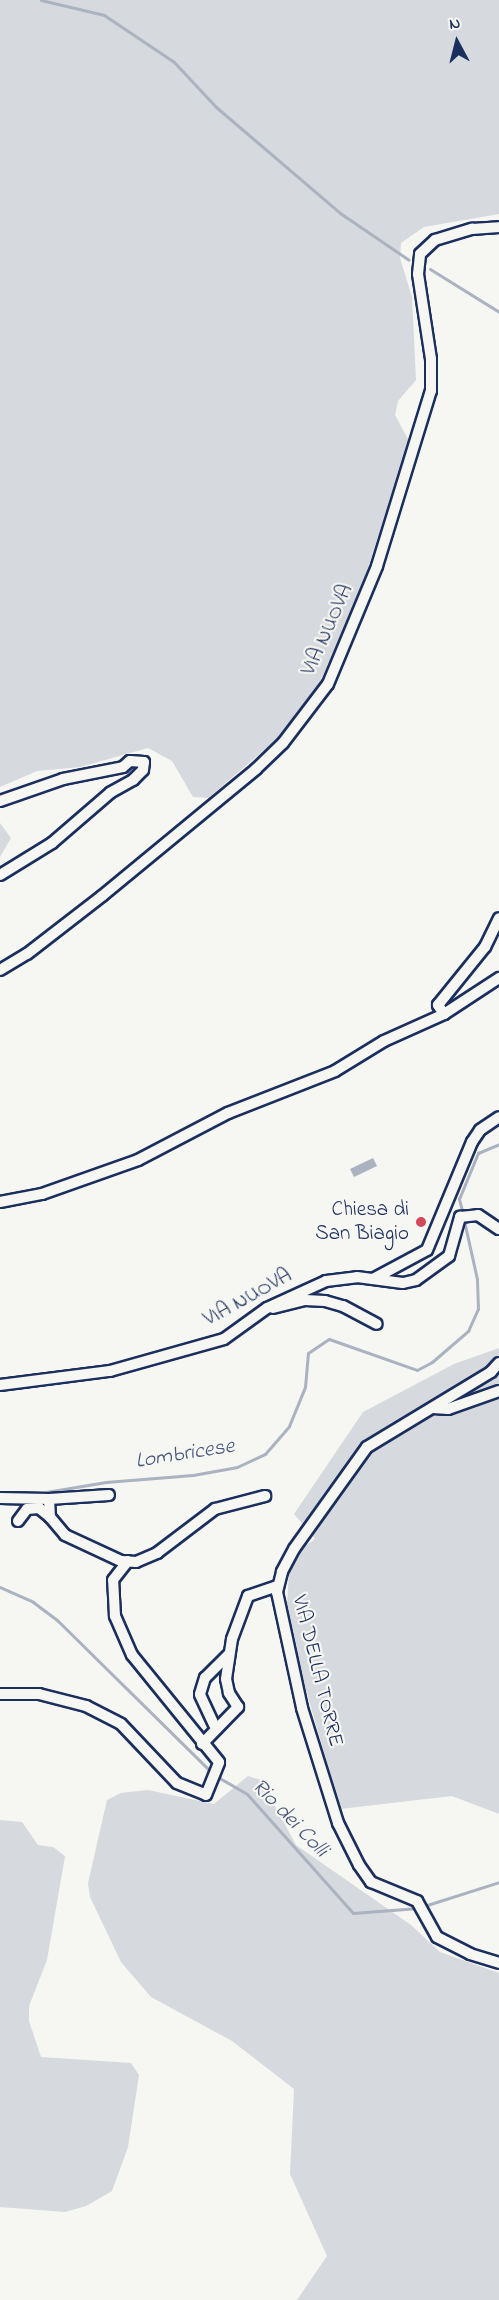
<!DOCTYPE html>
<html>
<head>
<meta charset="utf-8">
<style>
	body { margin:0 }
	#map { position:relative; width:499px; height:2300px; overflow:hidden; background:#f6f6f2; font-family:"Indie Flower",sans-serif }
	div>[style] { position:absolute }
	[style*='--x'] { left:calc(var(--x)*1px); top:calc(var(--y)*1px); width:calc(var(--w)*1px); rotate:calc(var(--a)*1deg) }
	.green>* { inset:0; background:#d6d9dd }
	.water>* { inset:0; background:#abb2c0 }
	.stream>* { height:3px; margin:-1.5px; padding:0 1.5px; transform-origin:1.5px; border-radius:1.5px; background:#abb2c0 }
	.roads { filter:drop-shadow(2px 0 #1b2f5e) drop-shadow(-2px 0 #1b2f5e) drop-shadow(0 2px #1b2f5e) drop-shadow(0 -2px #1b2f5e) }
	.minor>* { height:10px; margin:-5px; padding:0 5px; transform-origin:5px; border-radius:5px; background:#f6f6f2 }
	.dots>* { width:16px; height:16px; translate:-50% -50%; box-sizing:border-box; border:3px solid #f6f6f2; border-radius:50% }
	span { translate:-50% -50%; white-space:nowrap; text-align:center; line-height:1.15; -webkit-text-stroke:4.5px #f6f6f2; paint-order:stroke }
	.street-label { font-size:21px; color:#1b2f5e }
	.poi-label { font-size:21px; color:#1b2f5e }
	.right { translate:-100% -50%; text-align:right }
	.water-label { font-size:22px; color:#46567b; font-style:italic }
	.north { position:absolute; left:427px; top:12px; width:60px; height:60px; -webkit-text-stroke:4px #f6f6f2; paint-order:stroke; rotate:353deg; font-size:16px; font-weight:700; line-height:24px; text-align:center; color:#1b2f5e }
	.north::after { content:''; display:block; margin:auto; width:21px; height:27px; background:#1b2f5e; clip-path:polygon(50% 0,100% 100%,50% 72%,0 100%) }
</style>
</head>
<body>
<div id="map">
	<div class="green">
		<div style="clip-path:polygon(0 0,499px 0,499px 214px,424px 227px,401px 243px,400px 258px,412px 297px,416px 380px,398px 401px,395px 415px,409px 441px,361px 589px,319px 684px,284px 733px,208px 798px,193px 797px,172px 761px,148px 748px,80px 767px,37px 771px,0 787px)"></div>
		<div style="clip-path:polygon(0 823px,11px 838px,0 857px)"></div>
		<div style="clip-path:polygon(499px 1348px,499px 1814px,452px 1796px,340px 1809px,286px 1619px,290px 1557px,315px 1539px,294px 1514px,363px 1412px,454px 1364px)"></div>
		<div style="clip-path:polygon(248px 1776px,261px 1780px,296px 1845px,411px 1925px,440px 1952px,499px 1973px,499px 2300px,297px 2300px,327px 2256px,290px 2174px,294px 2089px,232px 2041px,151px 1997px,121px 1962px,90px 1897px,88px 1883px,107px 1800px,121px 1793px,148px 1790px,214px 1804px)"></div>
		<div style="clip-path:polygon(0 1820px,22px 1822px,38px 1845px,53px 1847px,65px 1856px,47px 1960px,29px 2006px,29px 2021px,41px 2057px,131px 2063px,139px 2075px,128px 2147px,112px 2191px,86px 2206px,65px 2212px,0 2207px)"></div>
	</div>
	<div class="water">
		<div style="clip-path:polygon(373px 1158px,377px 1166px,354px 1177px,350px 1169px)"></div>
	</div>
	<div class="stream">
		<div style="--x:41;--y:0;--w:65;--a:13.4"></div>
		<div style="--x:104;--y:15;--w:84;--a:33.9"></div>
		<div style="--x:174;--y:62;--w:62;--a:47"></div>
		<div style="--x:216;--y:107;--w:163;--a:40.5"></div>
		<div style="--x:340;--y:213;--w:83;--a:34.3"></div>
		<div style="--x:430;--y:269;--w:81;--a:31.9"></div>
		<div style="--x:463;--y:1214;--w:16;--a:-105"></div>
		<div style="--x:459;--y:1199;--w:50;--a:-67.6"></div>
		<div style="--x:478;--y:1153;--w:23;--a:-23"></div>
		<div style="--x:34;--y:1494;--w:73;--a:-9.5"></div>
		<div style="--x:106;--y:1482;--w:87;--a:-4.6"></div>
		<div style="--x:193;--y:1475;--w:45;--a:-10.3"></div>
		<div style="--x:237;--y:1467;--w:31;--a:-25"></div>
		<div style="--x:265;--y:1454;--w:37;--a:-49"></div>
		<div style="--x:289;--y:1426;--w:42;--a:-67.7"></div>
		<div style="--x:305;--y:1387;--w:34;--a:-85"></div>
		<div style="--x:308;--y:1353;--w:25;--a:-34"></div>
		<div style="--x:329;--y:1339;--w:93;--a:19.4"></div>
		<div style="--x:417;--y:1370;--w:17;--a:-28"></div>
		<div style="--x:432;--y:1362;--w:48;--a:-40.7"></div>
		<div style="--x:468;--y:1331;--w:24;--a:-66"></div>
		<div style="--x:478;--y:1309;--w:30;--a:-92"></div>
		<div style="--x:477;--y:1279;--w:59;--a:-102.6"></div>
		<div style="--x:0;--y:1587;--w:36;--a:24"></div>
		<div style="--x:33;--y:1602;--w:30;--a:37"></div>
		<div style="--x:57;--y:1620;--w:216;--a:44.6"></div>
		<div style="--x:216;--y:1776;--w:36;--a:30"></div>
		<div style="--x:247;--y:1794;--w:159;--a:48.3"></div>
		<div style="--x:353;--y:1913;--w:65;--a:-4.4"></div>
		<div style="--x:424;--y:1906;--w:79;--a:-17.7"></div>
	</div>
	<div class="roads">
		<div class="minor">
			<div style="--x:0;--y:801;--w:67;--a:-19.2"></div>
			<div style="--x:63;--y:779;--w:61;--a:-11.3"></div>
			<div style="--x:123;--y:767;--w:9;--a:-41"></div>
			<div style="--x:130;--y:761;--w:14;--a:4"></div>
			<div style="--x:144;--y:762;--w:8;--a:97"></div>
			<div style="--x:143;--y:770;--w:14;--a:135"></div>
			<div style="--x:133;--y:780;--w:26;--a:151"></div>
			<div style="--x:110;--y:793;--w:77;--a:139.2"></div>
			<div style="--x:52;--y:843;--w:61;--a:148.4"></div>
			<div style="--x:0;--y:970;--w:31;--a:-31"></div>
			<div style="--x:27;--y:954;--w:95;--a:-37.7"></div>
			<div style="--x:102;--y:896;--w:200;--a:-39.5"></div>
			<div style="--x:256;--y:769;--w:37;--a:-44"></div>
			<div style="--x:283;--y:743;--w:74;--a:-52.7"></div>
			<div style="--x:328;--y:684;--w:128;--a:-67.4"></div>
			<div style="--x:377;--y:566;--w:183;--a:-72.9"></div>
			<div style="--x:431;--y:391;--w:32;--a:-90"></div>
			<div style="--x:431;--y:359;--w:86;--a:-98.7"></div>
			<div style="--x:418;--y:274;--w:20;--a:-84"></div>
			<div style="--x:420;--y:254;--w:21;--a:-43"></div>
			<div style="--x:435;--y:240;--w:39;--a:-17"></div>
			<div style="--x:472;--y:229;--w:27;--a:-4"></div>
			<div style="--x:444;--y:1014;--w:11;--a:-124"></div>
			<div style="--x:438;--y:1005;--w:75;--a:-51"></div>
			<div style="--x:485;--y:947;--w:32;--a:-64"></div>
			<div style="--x:0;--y:1202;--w:43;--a:-10.8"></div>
			<div style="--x:42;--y:1194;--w:102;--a:-19.5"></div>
			<div style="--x:138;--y:1160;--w:102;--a:-27.6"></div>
			<div style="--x:228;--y:1113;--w:115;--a:-21.4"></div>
			<div style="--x:335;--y:1071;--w:57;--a:-31.5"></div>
			<div style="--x:384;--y:1041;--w:66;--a:-24.2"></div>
			<div style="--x:444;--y:1014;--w:66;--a:-33.2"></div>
			<div style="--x:373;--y:1279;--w:61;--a:-28.2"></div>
			<div style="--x:427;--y:1250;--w:117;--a:-67.4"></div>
			<div style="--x:472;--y:1142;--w:14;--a:-56"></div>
			<div style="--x:480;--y:1130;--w:23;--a:-34"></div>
			<div style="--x:273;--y:1308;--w:33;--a:-14"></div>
			<div style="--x:305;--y:1300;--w:20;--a:3"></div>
			<div style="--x:325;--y:1301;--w:19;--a:16"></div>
			<div style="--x:343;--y:1306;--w:38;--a:28"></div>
			<div style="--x:499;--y:1363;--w:12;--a:132"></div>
			<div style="--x:491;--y:1372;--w:145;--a:148.8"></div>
			<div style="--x:367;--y:1447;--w:125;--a:125.6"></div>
			<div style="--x:294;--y:1549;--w:26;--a:118"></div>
			<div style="--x:282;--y:1572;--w:21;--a:104"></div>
			<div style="--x:277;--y:1592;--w:119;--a:77.8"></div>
			<div style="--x:302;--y:1708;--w:121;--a:72.6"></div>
			<div style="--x:338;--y:1823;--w:47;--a:63.4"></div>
			<div style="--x:359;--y:1865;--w:21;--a:55"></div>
			<div style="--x:371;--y:1882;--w:50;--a:22.4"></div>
			<div style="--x:417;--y:1901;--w:41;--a:60.9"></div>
			<div style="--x:437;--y:1937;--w:37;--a:27"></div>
			<div style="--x:470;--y:1954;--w:30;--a:17"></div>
			<div style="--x:0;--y:1385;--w:111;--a:-7.3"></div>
			<div style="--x:110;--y:1371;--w:118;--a:-15.7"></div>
			<div style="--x:224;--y:1339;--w:53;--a:-35.8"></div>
			<div style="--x:267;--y:1308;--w:65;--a:-24.6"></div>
			<div style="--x:326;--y:1281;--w:31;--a:-7"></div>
			<div style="--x:357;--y:1277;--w:46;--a:7.4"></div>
			<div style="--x:403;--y:1283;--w:13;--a:-13"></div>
			<div style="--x:416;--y:1280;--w:41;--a:-36"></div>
			<div style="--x:449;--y:1256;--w:41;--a:-74.2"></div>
			<div style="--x:460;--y:1217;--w:18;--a:-6"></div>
			<div style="--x:478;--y:1215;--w:25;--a:34"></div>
			<div style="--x:433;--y:1408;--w:15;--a:4"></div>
			<div style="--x:448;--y:1409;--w:54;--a:-19.4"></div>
			<div style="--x:0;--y:1498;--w:49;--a:1.2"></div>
			<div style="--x:49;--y:1499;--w:18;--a:87"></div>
			<div style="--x:50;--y:1517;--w:23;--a:50"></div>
			<div style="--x:65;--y:1535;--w:62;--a:24.9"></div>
			<div style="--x:121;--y:1561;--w:15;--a:4"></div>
			<div style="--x:136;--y:1562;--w:23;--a:-23"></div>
			<div style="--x:157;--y:1553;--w:73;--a:-37.2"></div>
			<div style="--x:215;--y:1509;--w:52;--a:-14.6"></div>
			<div style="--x:49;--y:1499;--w:60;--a:-3.8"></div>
			<div style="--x:18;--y:1521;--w:15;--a:-53"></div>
			<div style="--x:27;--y:1509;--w:12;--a:-5"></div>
			<div style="--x:39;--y:1508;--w:14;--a:39"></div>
			<div style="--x:0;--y:1694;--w:39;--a:0"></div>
			<div style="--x:39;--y:1694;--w:49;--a:14.3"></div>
			<div style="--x:86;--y:1706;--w:39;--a:27"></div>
			<div style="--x:121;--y:1724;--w:81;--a:46.5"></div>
			<div style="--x:177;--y:1783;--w:31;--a:22"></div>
			<div style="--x:206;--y:1795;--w:35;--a:-68"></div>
			<div style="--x:219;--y:1762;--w:138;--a:-129.1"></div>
			<div style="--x:132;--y:1655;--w:43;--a:-113.6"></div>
			<div style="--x:115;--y:1616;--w:36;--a:-93"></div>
			<div style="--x:113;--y:1580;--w:24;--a:-52"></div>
			<div style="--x:216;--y:1729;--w:38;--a:-115"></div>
			<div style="--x:200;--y:1694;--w:17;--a:-73"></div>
			<div style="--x:205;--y:1678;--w:33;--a:-45"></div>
			<div style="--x:202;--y:1744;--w:52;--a:-45.8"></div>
			<div style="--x:238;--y:1707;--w:17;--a:-123"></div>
			<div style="--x:229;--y:1693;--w:14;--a:-102"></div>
			<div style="--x:226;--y:1679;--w:40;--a:-81.5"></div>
			<div style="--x:232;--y:1639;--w:46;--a:-69.6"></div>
			<div style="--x:248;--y:1596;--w:31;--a:-19"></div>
		</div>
	</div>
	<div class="dots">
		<div style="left:421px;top:1222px;background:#d1495b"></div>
	</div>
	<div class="street-label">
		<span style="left:328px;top:630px;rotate:-66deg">VIA NUOVA</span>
		<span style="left:248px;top:1298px;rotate:-29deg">VIA NUOVA</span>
		<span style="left:317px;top:1671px;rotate:76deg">VIA DELLA TORRE</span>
	</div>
	<div class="poi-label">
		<span class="right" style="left:409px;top:1222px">Chiesa di<br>San Biagio</span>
	</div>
	<div class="water-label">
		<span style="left:185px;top:1455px;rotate:-9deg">Lombricese</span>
		<span style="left:289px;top:1819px;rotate:46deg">Rio dei Colli</span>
	</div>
	<div class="north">N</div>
</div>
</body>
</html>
